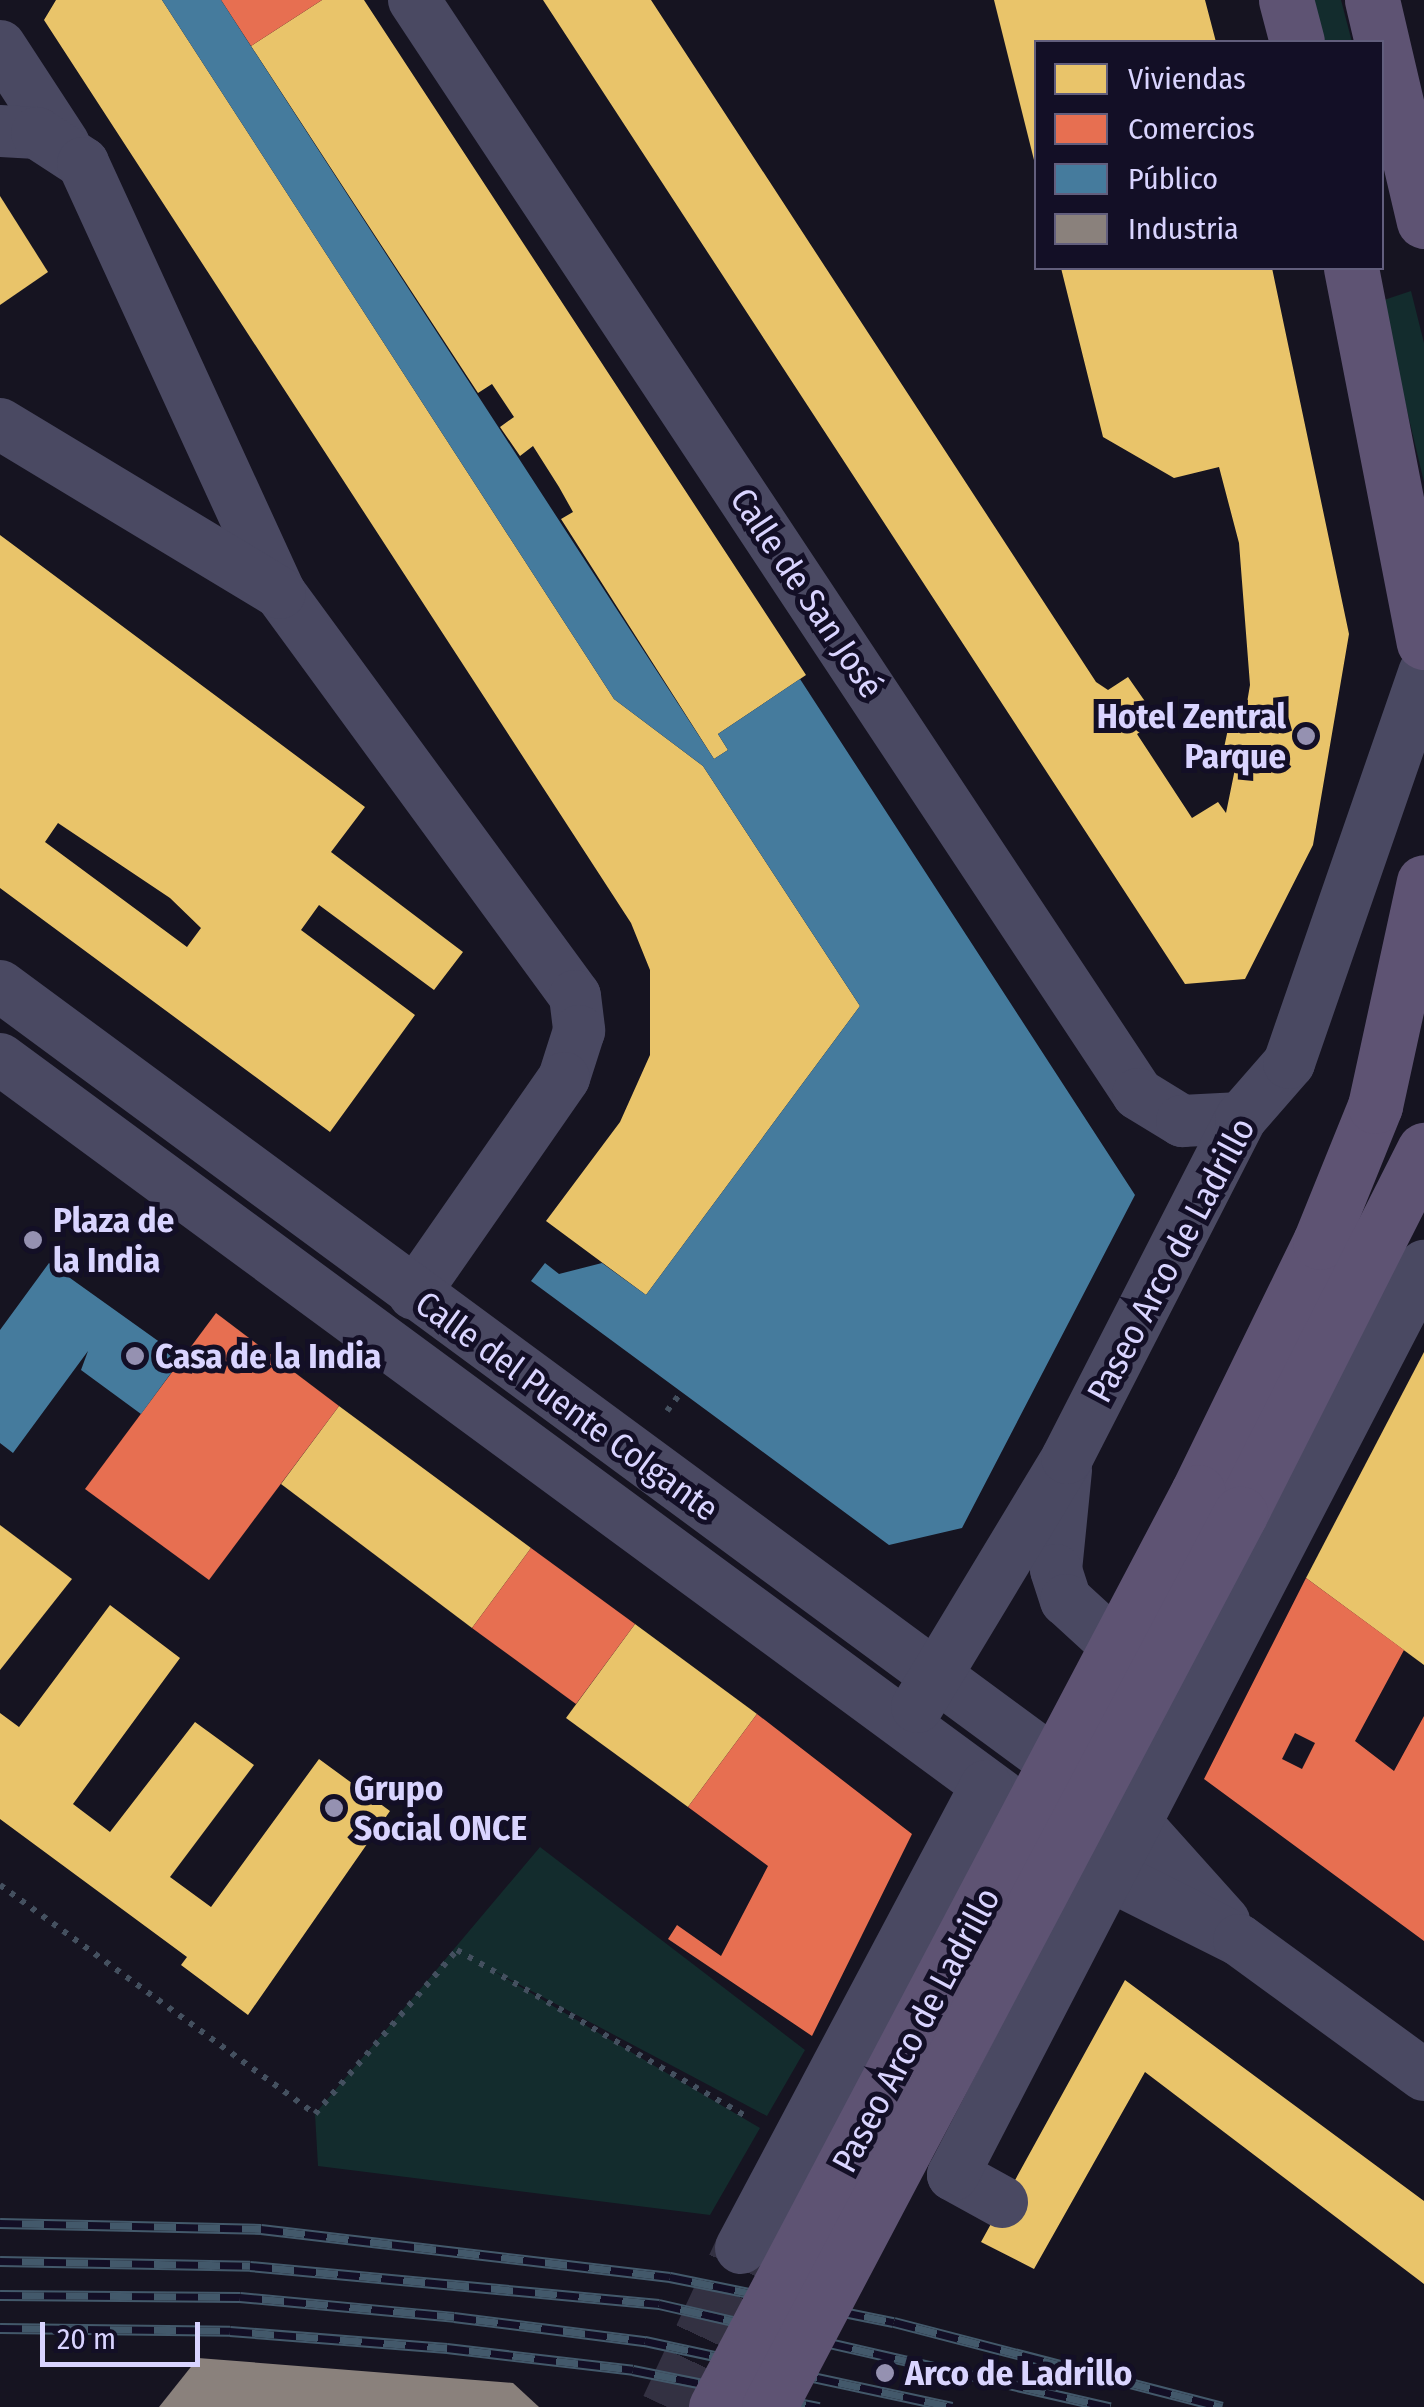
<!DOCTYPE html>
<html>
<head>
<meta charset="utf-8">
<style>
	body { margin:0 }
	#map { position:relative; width:1424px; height:2407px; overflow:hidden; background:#161421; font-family:"Fira Sans Condensed",sans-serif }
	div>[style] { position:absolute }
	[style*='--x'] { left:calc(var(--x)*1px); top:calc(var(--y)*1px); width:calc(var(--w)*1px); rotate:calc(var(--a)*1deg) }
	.green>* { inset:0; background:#132c2d }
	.homes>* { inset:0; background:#e9c46a }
	.shops>* { inset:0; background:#e76f51 }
	.public>* { inset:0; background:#457b9d }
	.industry>* { inset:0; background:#8a817c }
	.minor-tunnel>* { height:52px; margin-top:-26px; transform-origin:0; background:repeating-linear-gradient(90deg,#333142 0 52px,transparent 0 78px) }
	.path>* { height:6px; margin-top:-3px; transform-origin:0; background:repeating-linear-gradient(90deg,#44505f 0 5px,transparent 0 13px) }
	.minor>* { height:52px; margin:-26px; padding:0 26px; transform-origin:26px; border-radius:26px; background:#4a4962 }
	.major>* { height:55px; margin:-27.5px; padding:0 27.5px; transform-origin:27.5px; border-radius:27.5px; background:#5e5373 }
	.rail>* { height:11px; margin-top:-5.5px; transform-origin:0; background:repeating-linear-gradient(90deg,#130f26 0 22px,#43596b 0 44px); box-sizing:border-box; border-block:2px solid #43596b }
	.major-bridge>* { height:55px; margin:-27.5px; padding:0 27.5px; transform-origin:27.5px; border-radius:27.5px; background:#5e5373 }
	.dots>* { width:28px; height:28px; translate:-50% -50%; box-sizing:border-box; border:5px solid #130f26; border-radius:50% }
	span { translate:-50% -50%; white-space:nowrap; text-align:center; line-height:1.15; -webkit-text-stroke:10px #130f26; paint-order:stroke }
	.street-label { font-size:35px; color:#d9d4ff }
	.poi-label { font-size:35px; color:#d9d4ff; font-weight:700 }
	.right { translate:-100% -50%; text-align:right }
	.left { translate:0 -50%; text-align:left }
	.legend { position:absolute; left:1034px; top:40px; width:350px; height:230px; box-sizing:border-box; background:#130f26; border:2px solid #625e7d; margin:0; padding:12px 18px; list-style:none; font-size:30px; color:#d9d4ff }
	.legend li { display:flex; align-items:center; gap:20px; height:50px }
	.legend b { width:50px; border:2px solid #625e7d }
	.scale { position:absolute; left:40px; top:2322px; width:160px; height:45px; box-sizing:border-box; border:5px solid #d9d4ff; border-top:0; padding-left:12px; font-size:30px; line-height:35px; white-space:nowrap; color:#d9d4ff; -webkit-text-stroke:8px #130f26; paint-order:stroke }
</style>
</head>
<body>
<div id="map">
	<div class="green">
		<div style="clip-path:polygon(1308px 0,1341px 0,1352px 42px,1319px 42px)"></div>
		<div style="clip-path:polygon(1411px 291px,1424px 343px,1424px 482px,1381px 301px)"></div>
		<div style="clip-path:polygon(540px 1847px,805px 2050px,767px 2116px,490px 1969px,760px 2128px,710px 2215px,318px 2166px,315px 2114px)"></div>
	</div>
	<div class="homes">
		<div style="clip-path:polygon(56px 0,162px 0,614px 699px,703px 766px,860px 1006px,646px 1295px,546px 1221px,620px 1122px,650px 1055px,650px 970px,631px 923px,44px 20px)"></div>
		<div style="clip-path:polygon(322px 0,364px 0,806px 675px,718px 734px,728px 750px,714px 759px,561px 519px,573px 512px,559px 487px,533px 446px,520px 456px,500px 427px,514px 417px,492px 384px,478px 393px,251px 46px)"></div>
		<div style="clip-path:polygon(543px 0,651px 0,1096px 682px,1108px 690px,1128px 677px,1158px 720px,1137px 734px,1192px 818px,1218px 802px,1226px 813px,1236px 764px,1221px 762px,1228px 729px,1242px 732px,1250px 685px,1239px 543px,1219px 467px,1174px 478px,1103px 437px,1061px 268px,1272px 268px,1349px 634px,1313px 845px,1245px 979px,1185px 984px)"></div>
		<div style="clip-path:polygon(994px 0,1205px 0,1216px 42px,1036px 42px,1035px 164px)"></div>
		<div style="clip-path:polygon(0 196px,48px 272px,0 305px)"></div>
		<div style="clip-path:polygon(evenodd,0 535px,365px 807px,331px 852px,463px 952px,434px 990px,319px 905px,301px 930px,415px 1015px,330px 1132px,0 888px,0 535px,58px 823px,170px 898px,201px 928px,187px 947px,45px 842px,58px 823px)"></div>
		<div style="clip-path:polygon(1424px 1352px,1424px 1665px,1306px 1578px)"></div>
		<div style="clip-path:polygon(339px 1406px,531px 1548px,472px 1628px,281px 1484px)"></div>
		<div style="clip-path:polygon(0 1525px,72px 1579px,0 1670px)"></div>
		<div style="clip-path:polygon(110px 1605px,180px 1658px,73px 1804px,110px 1832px,195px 1722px,254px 1765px,170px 1877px,211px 1907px,319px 1759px,390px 1811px,248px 2015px,181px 1965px,187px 1957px,0 1819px,0 1713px,19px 1727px)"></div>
		<div style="clip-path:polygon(635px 1624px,757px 1714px,688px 1807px,566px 1718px)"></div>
		<div style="clip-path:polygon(1125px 1980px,1424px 2201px,1424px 2284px,1145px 2072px,1034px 2269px,981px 2242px)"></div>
	</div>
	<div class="shops">
		<div style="clip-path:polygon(221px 0,322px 0,251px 46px)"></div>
		<div style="clip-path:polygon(216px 1313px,339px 1406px,209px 1580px,85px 1489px)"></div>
		<div style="clip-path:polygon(531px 1548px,635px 1624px,576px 1704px,472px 1628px)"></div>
		<div style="clip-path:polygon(evenodd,1306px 1578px,1404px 1650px,1355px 1741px,1394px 1771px,1424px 1716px,1424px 1941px,1204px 1779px,1306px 1578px,1295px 1733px,1315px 1743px,1302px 1769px,1282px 1759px,1295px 1733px)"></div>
		<div style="clip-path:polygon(757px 1714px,912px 1834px,812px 2036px,668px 1939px,677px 1925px,721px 1956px,768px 1866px,688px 1807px)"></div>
	</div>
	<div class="public">
		<div style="clip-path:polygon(162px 0,221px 0,714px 759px,728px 750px,718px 734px,800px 679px,1135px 1195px,962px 1528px,889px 1545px,531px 1281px,545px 1263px,559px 1274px,602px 1263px,646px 1295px,860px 1006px,703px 766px,614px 699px)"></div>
		<div style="clip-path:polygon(49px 1263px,182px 1358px,141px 1414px,81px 1370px,88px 1351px,13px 1453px,0 1443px,0 1330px)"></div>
	</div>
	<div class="industry">
		<div style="clip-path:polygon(198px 2358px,513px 2383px,539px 2407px,159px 2407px)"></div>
	</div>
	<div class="minor-tunnel">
		<div style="--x:667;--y:2407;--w:175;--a:-65"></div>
	</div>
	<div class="path">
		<div style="--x:667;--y:1411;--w:25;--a:-53"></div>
		<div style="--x:0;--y:1885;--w:389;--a:36"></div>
		<div style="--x:315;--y:2114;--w:217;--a:-49.1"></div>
		<div style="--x:457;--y:1950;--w:337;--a:29.9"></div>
	</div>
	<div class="minor">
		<div style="--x:414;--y:0;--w:1312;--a:56.5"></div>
		<div style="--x:1138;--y:1094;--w:52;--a:31.5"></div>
		<div style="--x:1182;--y:1121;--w:59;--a:-2.9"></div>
		<div style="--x:0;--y:46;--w:117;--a:56.9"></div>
		<div style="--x:0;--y:131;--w:37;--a:3"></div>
		<div style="--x:37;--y:133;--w:55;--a:33.1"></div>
		<div style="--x:83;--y:163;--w:473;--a:65.4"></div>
		<div style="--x:280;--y:593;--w:499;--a:53.8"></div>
		<div style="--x:575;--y:996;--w:35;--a:83"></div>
		<div style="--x:579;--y:1031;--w:49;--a:107.7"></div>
		<div style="--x:564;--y:1078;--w:263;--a:124.8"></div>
		<div style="--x:0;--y:424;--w:327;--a:31.1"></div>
		<div style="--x:0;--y:986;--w:1411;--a:36.38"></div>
		<div style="--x:1136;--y:1823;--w:132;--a:48.1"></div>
		<div style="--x:0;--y:1059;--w:1306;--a:36.34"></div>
		<div style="--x:1052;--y:1833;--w:73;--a:36.1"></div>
		<div style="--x:1111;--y:1876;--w:143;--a:26.6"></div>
		<div style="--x:1239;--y:1940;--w:229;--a:36.1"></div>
		<div style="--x:1066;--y:1470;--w:100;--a:95.7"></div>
		<div style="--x:1056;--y:1570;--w:32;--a:72"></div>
		<div style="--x:1066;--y:1600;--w:114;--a:42.5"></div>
		<div style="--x:917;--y:1707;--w:291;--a:-58.9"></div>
		<div style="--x:1067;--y:1458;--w:382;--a:-62.9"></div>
		<div style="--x:1241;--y:1118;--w:73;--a:-48.9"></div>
		<div style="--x:1289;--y:1063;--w:413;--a:-70.9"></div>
		<div style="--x:1002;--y:2202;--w:56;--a:-151.1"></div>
		<div style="--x:953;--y:2175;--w:1024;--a:-62.61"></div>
		<div style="--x:741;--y:2248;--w:523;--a:-62.06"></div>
	</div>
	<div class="major">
		<div style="--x:1286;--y:0;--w:43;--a:75.3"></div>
		<div style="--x:1372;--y:0;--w:227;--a:76.8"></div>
		<div style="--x:1351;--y:268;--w:381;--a:79"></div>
		<div style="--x:1198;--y:1492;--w:278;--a:-64"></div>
		<div style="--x:1320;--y:1242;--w:147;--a:-68"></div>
		<div style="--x:1375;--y:1106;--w:229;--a:-77.7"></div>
		<div style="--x:1240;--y:1514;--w:408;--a:-63.2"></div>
	</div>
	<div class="rail">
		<div style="--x:0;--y:2223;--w:261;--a:1.3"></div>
		<div style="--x:261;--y:2229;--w:412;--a:6.7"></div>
		<div style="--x:670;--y:2277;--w:228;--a:11.4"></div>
		<div style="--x:894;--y:2322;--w:339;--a:14.5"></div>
		<div style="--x:0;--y:2261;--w:250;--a:1.1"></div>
		<div style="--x:250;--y:2266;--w:411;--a:5.3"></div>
		<div style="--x:659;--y:2304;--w:463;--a:12.9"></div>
		<div style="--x:0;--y:2295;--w:240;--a:0.5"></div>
		<div style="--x:240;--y:2297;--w:215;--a:5.3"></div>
		<div style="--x:454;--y:2317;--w:193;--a:7.2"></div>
		<div style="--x:645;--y:2341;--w:314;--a:12.1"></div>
		<div style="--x:0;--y:2328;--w:230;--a:0.7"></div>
		<div style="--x:230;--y:2331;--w:218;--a:4.5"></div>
		<div style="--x:447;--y:2348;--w:187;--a:6.7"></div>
		<div style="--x:633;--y:2370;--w:190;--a:11.3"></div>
	</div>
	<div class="major-bridge">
		<div style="--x:716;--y:2407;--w:1034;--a:-62.22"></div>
		<div style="--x:769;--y:2407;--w:1010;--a:-62.19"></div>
	</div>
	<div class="dots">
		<div style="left:1306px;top:736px;background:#9591b1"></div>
		<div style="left:33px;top:1240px;background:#9591b1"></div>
		<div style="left:135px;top:1356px;background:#9591b1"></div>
		<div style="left:334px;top:1808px;background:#9591b1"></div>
		<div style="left:885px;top:2373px;background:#9591b1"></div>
	</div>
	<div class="street-label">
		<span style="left:807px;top:593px;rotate:56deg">Calle de San José</span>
		<span style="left:1171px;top:1260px;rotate:-62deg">Paseo Arco de Ladrillo</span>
		<span style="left:567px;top:1406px;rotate:36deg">Calle del Puente Colgante</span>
		<span style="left:916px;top:2030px;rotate:-62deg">Paseo Arco de Ladrillo</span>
	</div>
	<div class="poi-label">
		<span class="right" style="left:1286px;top:736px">Hotel Zentral<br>Parque</span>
		<span class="left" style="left:53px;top:1240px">Plaza de<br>la India</span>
		<span class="left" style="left:155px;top:1356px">Casa de la India</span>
		<span class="left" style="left:354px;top:1808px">Grupo<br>Social ONCE</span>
		<span class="left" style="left:905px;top:2373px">Arco de Ladrillo</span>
	</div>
	<ul class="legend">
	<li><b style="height:28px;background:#e9c46a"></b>Viviendas</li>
	<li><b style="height:28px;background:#e76f51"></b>Comercios</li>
	<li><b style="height:28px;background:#457b9d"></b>Público</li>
	<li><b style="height:28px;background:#8a817c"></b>Industria</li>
	</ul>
	<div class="scale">20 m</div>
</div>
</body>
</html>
